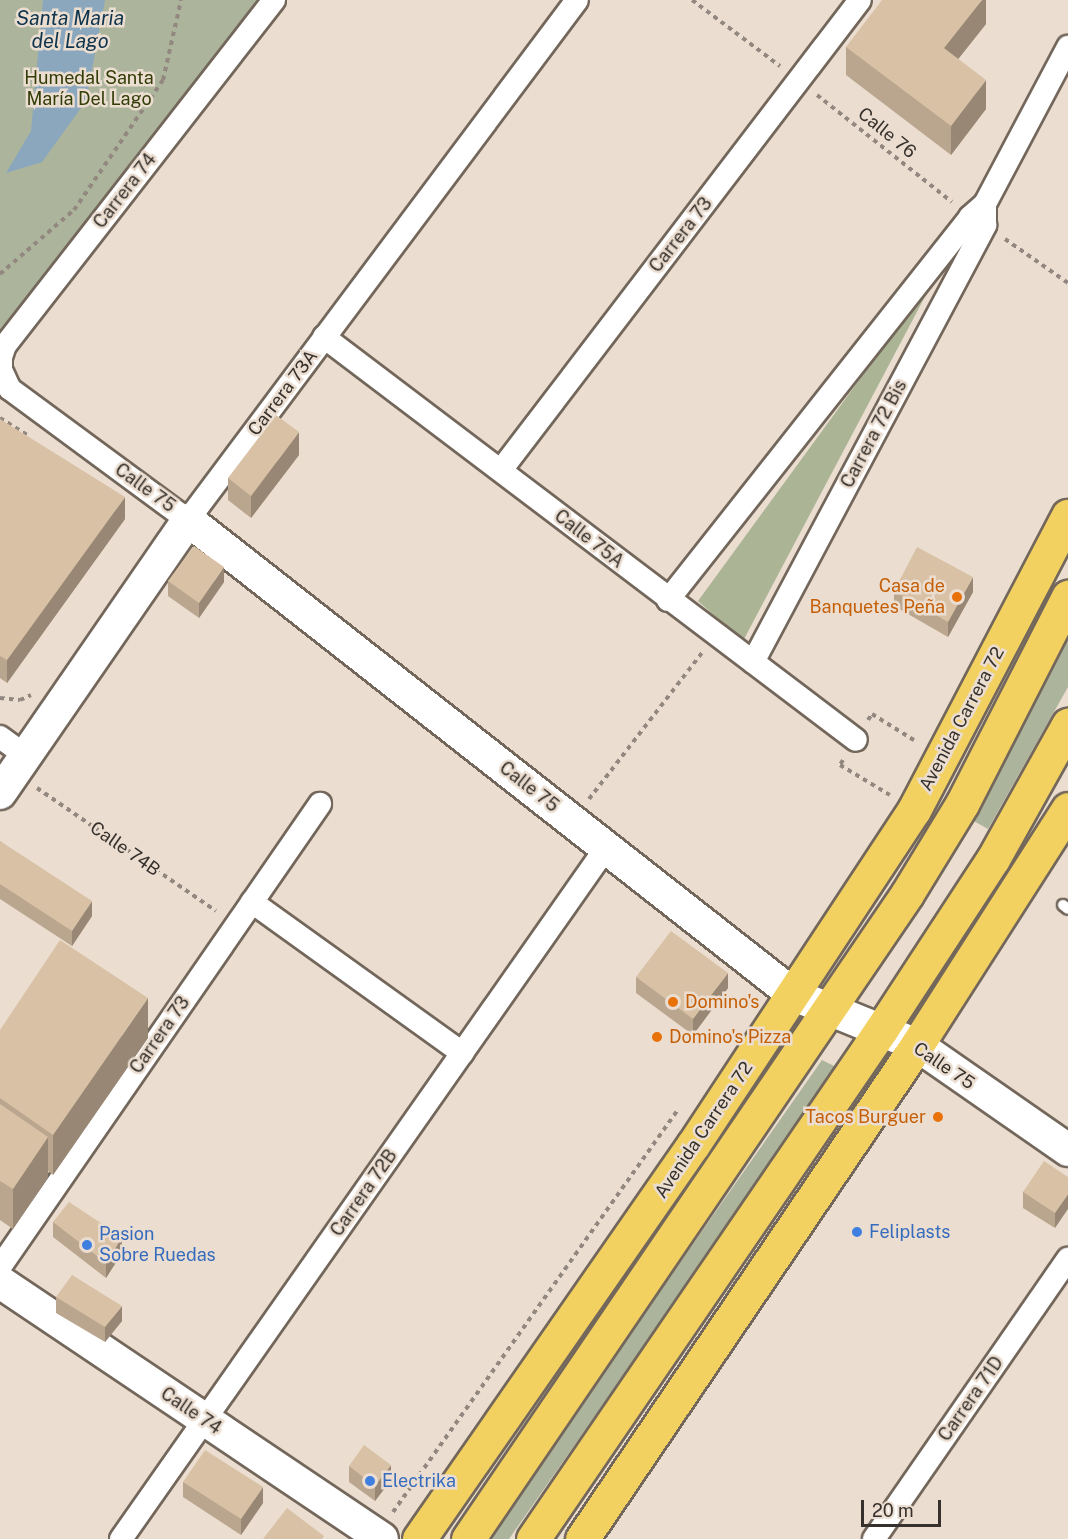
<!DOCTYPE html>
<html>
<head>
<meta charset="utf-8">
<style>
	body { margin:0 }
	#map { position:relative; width:1068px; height:1539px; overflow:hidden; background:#ebddd0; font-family:"Public Sans",sans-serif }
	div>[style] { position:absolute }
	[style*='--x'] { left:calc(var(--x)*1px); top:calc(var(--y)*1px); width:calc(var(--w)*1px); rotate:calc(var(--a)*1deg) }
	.green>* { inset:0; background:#acb49c }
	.forest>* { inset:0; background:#abb595 }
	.water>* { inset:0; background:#8aa7bd }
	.path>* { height:4px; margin-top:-2px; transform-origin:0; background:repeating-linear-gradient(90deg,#92887f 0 4.5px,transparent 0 9px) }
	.roads { filter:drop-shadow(2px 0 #73675b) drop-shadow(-2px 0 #73675b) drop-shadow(0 2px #73675b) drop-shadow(0 -2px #73675b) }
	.lane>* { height:10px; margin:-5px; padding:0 5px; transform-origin:5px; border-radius:5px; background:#fff }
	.street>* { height:22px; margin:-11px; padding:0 11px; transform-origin:11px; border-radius:11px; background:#fff }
	.secondary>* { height:32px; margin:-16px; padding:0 16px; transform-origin:16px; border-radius:16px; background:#fff }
	.highway>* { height:33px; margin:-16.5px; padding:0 16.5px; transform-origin:16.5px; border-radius:16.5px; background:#f3d161 }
	.wall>* { inset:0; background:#baa68e }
	.shaded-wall>* { inset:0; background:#978774 }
	.building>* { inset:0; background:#d8c1a5 }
	.dots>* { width:16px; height:16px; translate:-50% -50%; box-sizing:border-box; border:3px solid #ebddd0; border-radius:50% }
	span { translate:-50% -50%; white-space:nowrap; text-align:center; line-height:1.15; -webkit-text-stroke:5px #ebddd0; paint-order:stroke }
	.park-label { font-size:18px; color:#323d08 }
	.street-label { font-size:18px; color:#36312c }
	.food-label { font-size:18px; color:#c56008 }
	.right { translate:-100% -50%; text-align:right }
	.left { translate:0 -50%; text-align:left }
	.shop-label { font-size:18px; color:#366cbe }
	.water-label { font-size:20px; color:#0e344d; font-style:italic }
	.scale { position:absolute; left:861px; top:1500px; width:80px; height:27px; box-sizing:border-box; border:3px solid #36312c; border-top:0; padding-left:8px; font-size:18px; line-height:21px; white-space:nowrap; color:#36312c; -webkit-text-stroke:4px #ebddd0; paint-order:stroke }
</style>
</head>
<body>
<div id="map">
	<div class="green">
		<div style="clip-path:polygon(0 0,273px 0,0 350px)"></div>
		<div style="clip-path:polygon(1068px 636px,1068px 687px,988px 829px,972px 820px)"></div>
		<div style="clip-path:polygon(822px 1060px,838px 1068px,509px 1539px,486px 1539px)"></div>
	</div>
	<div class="forest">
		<div style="clip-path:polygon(938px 272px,743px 641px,698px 601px)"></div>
	</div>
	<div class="water">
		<div style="clip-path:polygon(43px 0,105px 0,86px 101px,42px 162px,6px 173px,31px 131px)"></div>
	</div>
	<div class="path">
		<div style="--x:692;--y:0;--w:110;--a:36.9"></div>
		<div style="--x:817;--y:95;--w:172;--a:38.4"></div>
		<div style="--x:1005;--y:239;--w:77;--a:34.9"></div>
		<div style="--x:0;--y:274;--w:98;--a:-40.9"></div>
		<div style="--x:74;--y:210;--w:158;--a:-55.6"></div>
		<div style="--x:163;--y:80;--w:82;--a:-77.3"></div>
		<div style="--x:0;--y:418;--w:32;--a:32"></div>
		<div style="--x:0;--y:698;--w:20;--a:6"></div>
		<div style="--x:20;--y:700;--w:12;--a:-24"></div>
		<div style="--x:868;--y:720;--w:7;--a:-56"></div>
		<div style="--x:872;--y:714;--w:53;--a:31.9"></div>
		<div style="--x:843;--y:760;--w:6;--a:121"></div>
		<div style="--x:840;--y:765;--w:58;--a:31"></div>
		<div style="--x:37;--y:788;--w:217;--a:34.5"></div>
		<div style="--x:589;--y:799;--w:185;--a:-52.3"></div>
		<div style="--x:393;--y:1512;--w:494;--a:-54.7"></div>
	</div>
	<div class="roads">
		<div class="lane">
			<div style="--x:1063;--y:905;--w:6;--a:39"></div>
		</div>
		<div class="street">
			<div style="--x:274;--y:0;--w:437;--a:127.9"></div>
			<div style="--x:5;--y:345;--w:13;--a:108"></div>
			<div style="--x:1;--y:357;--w:13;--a:90"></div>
			<div style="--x:1;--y:370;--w:21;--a:65"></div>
			<div style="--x:10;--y:389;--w:221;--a:36.4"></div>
			<div style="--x:188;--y:520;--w:649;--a:-53.2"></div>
			<div style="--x:324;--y:337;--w:667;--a:37.14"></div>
			<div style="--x:501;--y:470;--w:591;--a:-52.63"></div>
			<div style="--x:668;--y:600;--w:488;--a:-51.7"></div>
			<div style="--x:970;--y:217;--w:20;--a:-41"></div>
			<div style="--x:753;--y:662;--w:495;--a:-62"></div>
			<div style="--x:985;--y:225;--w:21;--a:-90"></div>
			<div style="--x:985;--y:204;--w:178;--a:-62.1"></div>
			<div style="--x:0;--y:737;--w:32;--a:36"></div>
			<div style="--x:252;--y:902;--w:259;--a:35.7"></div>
			<div style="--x:0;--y:1267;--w:563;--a:-55.35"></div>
			<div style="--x:121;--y:1539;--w:844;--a:-54.94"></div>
			<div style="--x:874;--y:1539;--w:341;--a:-55.3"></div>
		</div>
		<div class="secondary">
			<div style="--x:0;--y:793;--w:331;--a:-55.4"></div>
			<div style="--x:188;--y:520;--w:770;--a:38.09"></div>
			<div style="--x:794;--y:995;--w:133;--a:22.1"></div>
			<div style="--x:917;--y:1045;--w:184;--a:34.8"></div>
			<div style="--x:0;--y:1282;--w:460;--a:33.9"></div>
		</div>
		<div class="highway">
			<div style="--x:419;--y:1539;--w:480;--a:-55.2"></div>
			<div style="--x:693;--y:1145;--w:401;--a:-56.6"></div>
			<div style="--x:914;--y:810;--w:332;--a:-62.4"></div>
			<div style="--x:468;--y:1539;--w:780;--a:-55.76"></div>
			<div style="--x:907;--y:894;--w:105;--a:-58.6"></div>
			<div style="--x:962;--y:804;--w:233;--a:-62.9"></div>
			<div style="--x:533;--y:1539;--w:617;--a:-55.64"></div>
			<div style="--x:881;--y:1030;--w:204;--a:-56.8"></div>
			<div style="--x:993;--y:859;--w:154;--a:-60.8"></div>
			<div style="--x:582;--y:1539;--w:597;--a:-55.86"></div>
			<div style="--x:917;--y:1045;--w:280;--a:-57.4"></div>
		</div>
	</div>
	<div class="wall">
		<div style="clip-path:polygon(986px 0,986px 24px,958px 59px,986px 109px,951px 155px,846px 75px,846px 47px)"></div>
		<div style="clip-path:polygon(0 419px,125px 519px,7px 683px,0 678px)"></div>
		<div style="clip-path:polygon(299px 455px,251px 518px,228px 500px,228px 478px)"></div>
		<div style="clip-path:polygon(168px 581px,224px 582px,199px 618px,168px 596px)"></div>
		<div style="clip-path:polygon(894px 591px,973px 592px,948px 637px,894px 606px)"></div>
		<div style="clip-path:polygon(0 841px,92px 916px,72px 946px,0 899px)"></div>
		<div style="clip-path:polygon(636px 977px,728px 988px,693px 1035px,636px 993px)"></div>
		<div style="clip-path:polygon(0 1030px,148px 1038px,53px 1175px,48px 1171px,48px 1177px,13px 1229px,0 1220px)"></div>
		<div style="clip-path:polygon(1068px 1177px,1055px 1228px,1023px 1208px,1023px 1192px)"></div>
		<div style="clip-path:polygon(53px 1222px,122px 1253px,106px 1278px,53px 1237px)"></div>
		<div style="clip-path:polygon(56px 1297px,122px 1321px,105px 1342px,56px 1313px)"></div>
		<div style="clip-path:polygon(349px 1466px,391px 1480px,375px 1501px,349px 1482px)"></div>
		<div style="clip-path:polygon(183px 1482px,263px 1503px,241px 1535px,183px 1497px)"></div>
	</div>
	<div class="shaded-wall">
		<div style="clip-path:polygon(982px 0,986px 0,986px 24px,944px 77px,944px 48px)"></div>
		<div style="clip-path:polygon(986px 80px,986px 109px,951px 155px,951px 126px)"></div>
		<div style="clip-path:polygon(299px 432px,299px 455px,251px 518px,251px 496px)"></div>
		<div style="clip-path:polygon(125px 497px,125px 519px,7px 683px,7px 660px)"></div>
		<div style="clip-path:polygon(224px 567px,224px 582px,199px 618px,199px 603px)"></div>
		<div style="clip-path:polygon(973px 577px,973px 592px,948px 637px,948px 622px)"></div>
		<div style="clip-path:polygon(92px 901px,92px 916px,72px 946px,72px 931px)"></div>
		<div style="clip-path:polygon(728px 973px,728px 988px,693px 1035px,693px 1019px)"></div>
		<div style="clip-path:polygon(148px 998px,148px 1038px,53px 1175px,53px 1135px)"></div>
		<div style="clip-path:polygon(48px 1137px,48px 1177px,13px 1229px,13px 1189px)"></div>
		<div style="clip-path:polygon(1068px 1194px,1068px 1209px,1055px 1228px,1055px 1213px)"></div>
		<div style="clip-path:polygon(122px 1237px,122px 1253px,106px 1278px,106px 1263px)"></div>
		<div style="clip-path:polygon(122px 1306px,122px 1321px,105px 1342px,105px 1327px)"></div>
		<div style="clip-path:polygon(391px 1465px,391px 1480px,375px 1501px,375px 1486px)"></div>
		<div style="clip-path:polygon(263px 1487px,263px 1503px,241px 1535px,241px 1519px)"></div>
	</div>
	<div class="building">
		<div style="clip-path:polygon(882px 0,982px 0,944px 48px,986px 80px,951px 126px,846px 47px)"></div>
		<div style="clip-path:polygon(276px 415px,299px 432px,251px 496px,228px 478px)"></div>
		<div style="clip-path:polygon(0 419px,125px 497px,7px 660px,0 656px)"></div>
		<div style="clip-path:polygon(194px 546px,224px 567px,199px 603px,168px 581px)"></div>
		<div style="clip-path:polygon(917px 547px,973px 577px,948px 622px,894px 591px)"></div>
		<div style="clip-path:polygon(0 841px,92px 901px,72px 931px,0 884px)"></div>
		<div style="clip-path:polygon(671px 931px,728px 973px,693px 1019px,636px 977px)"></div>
		<div style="clip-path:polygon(60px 940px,148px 998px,53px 1135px,0 1098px,0 1030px)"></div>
		<div style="clip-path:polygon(0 1104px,48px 1137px,13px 1189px,0 1181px)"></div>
		<div style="clip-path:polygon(1044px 1161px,1068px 1177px,1068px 1194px,1055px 1213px,1023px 1192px)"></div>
		<div style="clip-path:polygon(69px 1202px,122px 1237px,106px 1263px,53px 1222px)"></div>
		<div style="clip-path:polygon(72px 1275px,122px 1306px,105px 1327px,56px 1297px)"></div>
		<div style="clip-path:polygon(364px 1445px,391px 1465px,375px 1486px,349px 1466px)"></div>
		<div style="clip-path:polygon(205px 1450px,263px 1487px,241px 1519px,183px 1482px)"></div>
		<div style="clip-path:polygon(287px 1508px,324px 1536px,322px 1539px,263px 1539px)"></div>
	</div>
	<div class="dots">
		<div style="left:957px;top:597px;background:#e8710a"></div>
		<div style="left:673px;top:1002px;background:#e8710a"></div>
		<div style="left:657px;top:1037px;background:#e8710a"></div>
		<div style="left:938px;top:1117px;background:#e8710a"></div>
		<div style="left:857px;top:1232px;background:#3f7fe0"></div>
		<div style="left:87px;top:1245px;background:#3f7fe0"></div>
		<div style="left:370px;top:1481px;background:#3f7fe0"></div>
	</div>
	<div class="park-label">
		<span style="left:89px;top:89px">Humedal Santa<br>María Del Lago</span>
	</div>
	<div class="street-label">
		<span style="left:887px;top:133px;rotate:39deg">Calle 76</span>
		<span style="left:125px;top:191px;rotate:-52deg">Carrera 74</span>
		<span style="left:681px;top:235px;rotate:-52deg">Carrera 73</span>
		<span style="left:283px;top:393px;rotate:-53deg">Carrera 73A</span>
		<span style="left:874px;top:434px;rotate:-62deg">Carrera 72 Bis</span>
		<span style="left:145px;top:488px;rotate:36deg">Calle 75</span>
		<span style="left:589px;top:539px;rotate:38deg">Calle 75A</span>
		<span style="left:962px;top:719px;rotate:-62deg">Avenida Carrera 72</span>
		<span style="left:529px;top:787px;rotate:38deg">Calle 75</span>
		<span style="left:125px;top:849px;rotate:35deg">Calle 74B</span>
		<span style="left:160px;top:1035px;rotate:-55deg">Carrera 73</span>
		<span style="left:944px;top:1066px;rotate:34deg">Calle 75</span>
		<span style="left:704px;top:1130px;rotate:-56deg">Avenida Carrera 72</span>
		<span style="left:364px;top:1193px;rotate:-55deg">Carrera 72B</span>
		<span style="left:971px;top:1399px;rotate:-55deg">Carrera 71D</span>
		<span style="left:191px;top:1411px;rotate:34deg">Calle 74</span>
	</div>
	<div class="food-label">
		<span class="right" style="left:945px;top:597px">Casa de<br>Banquetes Peña</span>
		<span class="left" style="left:685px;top:1002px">Domino's</span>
		<span class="left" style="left:669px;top:1037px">Domino's Pizza</span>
		<span class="right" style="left:926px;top:1117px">Tacos Burguer</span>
	</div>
	<div class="shop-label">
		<span class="left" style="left:869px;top:1232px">Feliplasts</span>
		<span class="left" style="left:99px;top:1245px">Pasion<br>Sobre Ruedas</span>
		<span class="left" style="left:382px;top:1481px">Electrika</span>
	</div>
	<div class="water-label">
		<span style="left:70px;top:30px">Santa Maria<br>del Lago</span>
	</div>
	<div class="scale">20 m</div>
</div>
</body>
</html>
